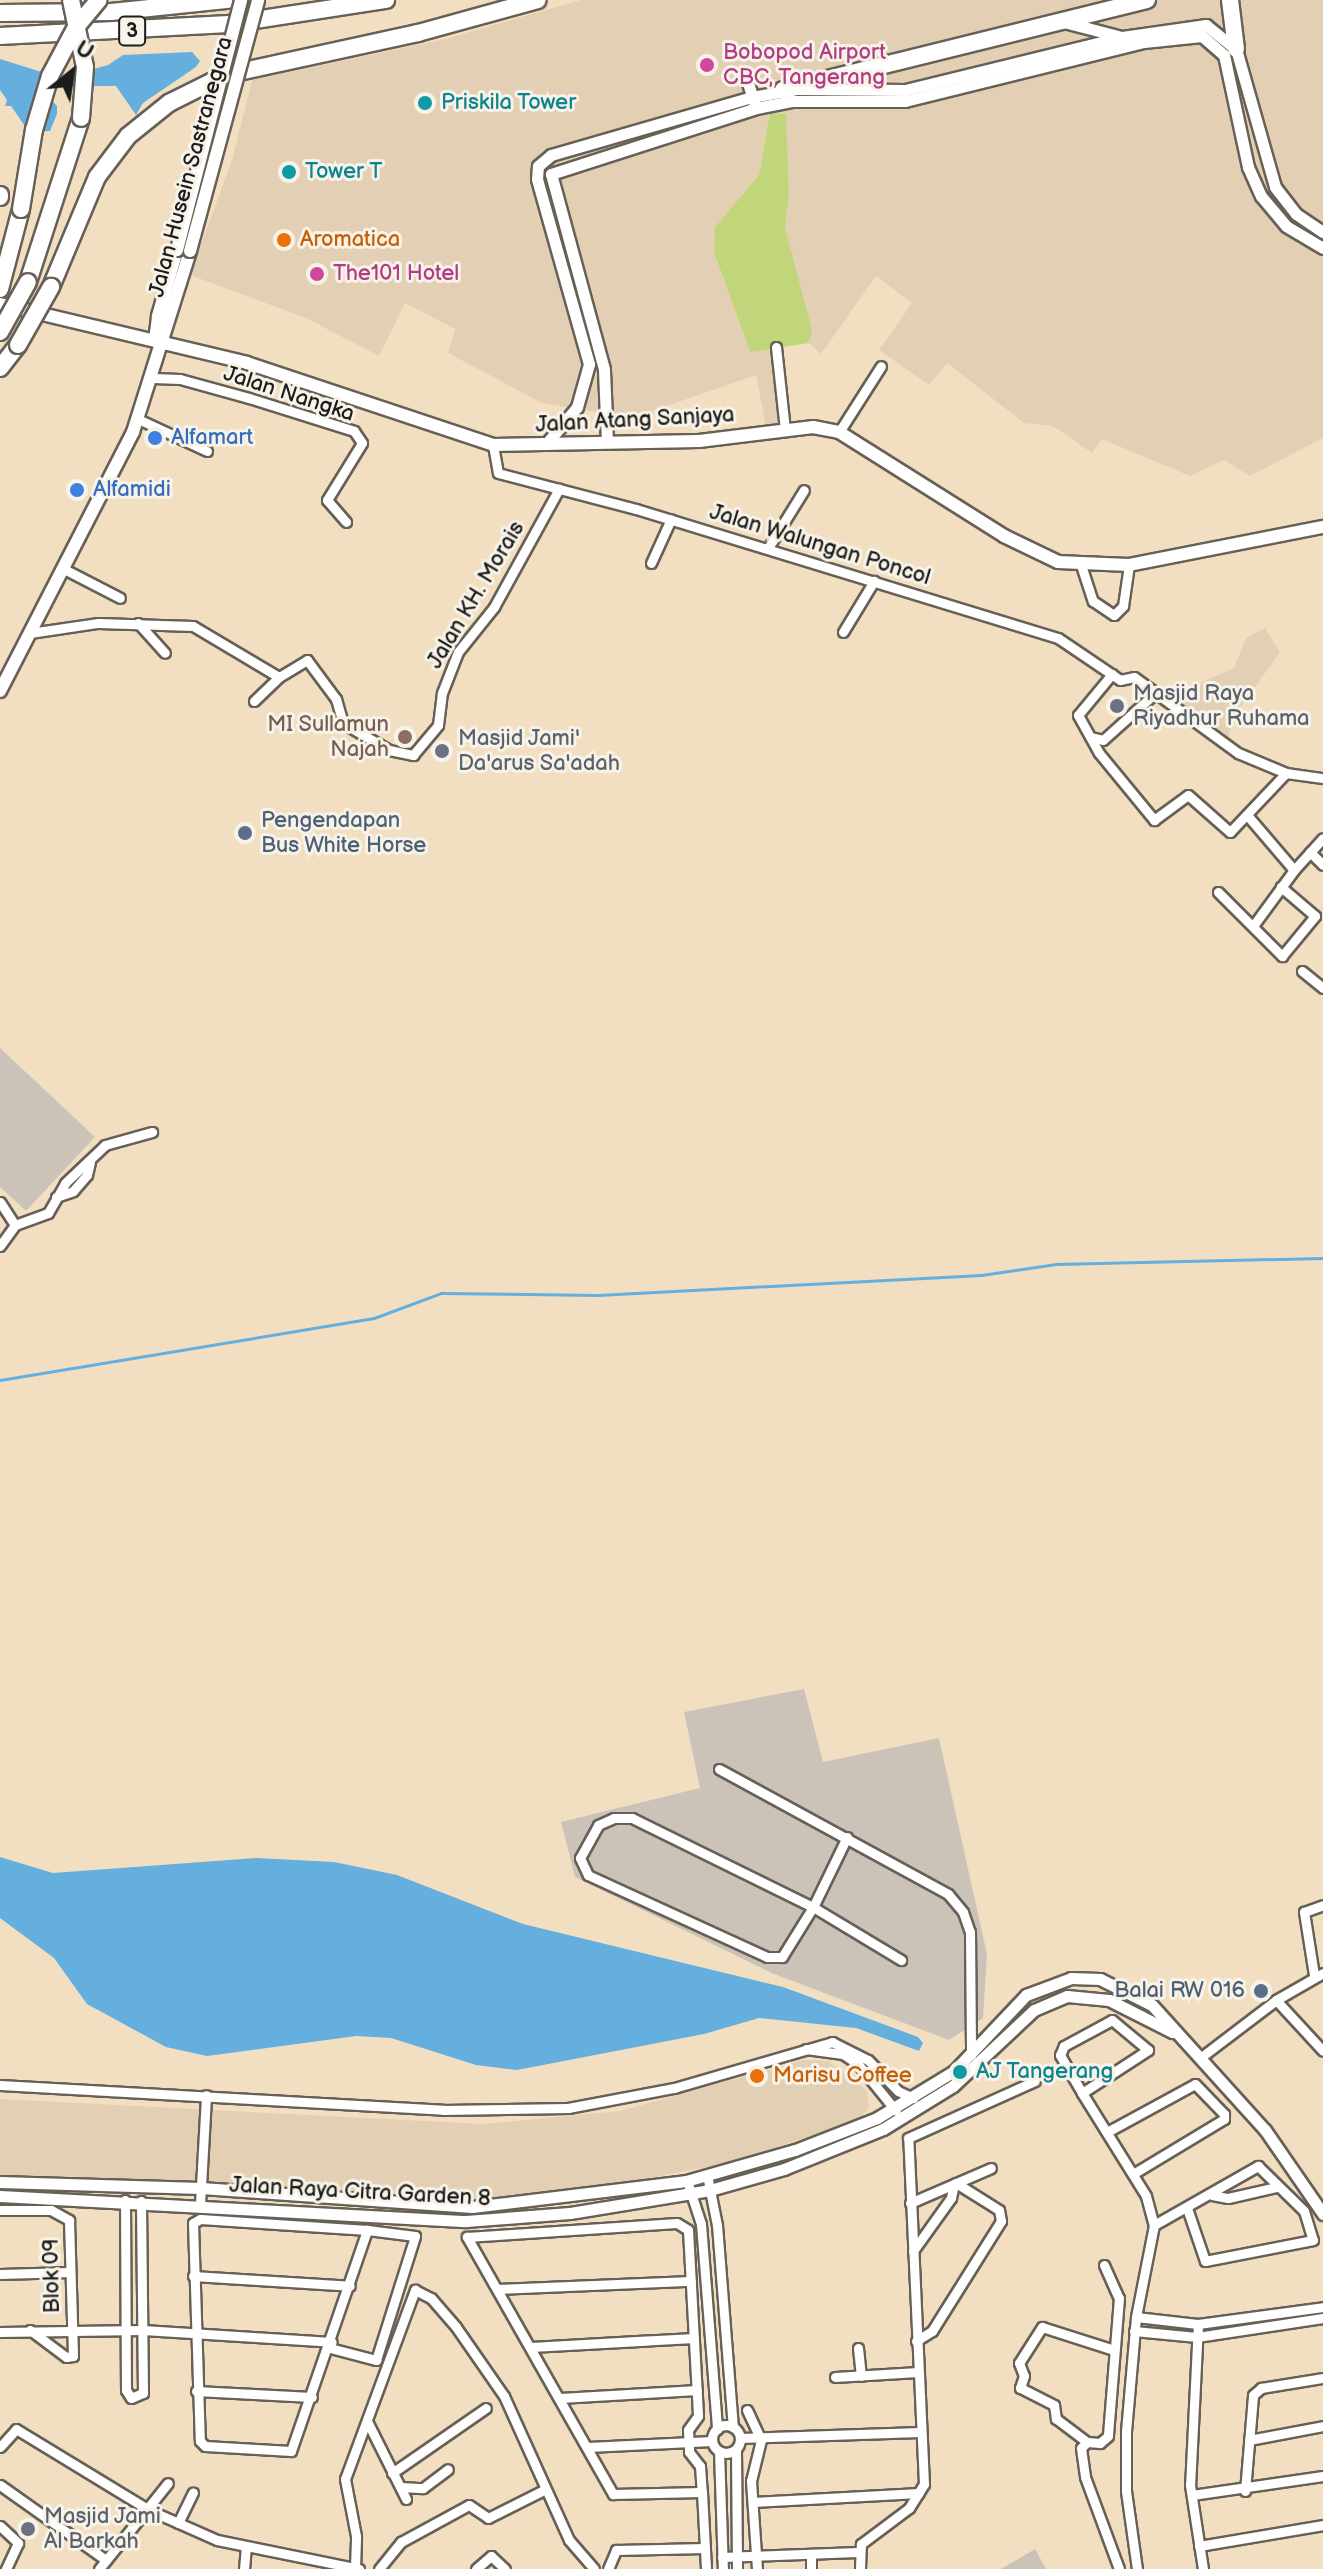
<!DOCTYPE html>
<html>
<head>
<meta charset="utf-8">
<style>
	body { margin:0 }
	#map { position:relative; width:1323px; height:2569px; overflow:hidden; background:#f2dfc2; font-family:"Balsamiq Sans",sans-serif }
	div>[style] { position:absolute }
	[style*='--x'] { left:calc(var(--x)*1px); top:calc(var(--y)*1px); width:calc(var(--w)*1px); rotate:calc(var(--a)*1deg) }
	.built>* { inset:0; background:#e3d0b4 }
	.industrial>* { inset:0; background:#cbc3b8 }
	.green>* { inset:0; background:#c1d67a }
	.water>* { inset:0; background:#64afdd }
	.stream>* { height:3px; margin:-1.5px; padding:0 1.5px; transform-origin:1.5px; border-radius:1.5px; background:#64afdd }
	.roads { filter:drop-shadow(2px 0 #676056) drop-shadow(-2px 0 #676056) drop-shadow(0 2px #676056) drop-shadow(0 -2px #676056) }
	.minor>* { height:9px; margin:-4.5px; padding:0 4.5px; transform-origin:4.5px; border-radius:4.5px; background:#fff }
	.minor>.ring { margin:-4.5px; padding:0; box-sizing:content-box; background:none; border:9px solid #fff; border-radius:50% }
	.tertiary>* { height:11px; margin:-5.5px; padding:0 5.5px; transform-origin:5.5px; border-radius:5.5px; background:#fff }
	.secondary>* { height:12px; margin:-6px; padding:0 6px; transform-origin:6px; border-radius:6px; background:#fff }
	.motorway>* { height:16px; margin:-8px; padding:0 8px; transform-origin:8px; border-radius:8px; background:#fff }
	.bridges { filter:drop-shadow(2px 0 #676056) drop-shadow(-2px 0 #676056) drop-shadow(0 2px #676056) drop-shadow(0 -2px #676056) }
	.secondary-bridge>* { height:12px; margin:-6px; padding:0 6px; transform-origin:6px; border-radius:6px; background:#fff }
	.motorway-bridge>* { height:16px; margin:-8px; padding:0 8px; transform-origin:8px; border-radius:8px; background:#fff }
	.dots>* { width:22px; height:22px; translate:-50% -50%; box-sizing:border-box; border:4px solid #f7f3e8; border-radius:50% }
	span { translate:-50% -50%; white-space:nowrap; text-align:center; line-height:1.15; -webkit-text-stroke:6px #f7f3e8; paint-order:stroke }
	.shield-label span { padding:2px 6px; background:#f7f3e8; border:2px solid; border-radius:6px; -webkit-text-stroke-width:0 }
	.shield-label { font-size:20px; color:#1c1c1c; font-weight:700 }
	.hotel-label { font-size:22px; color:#b23c85 }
	.left { translate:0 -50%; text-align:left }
	.culture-label { font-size:22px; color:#0d838f }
	.street-label { font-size:22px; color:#1c1c1c }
	.food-label { font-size:22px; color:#c56008 }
	.shop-label { font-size:22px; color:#366cbe }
	.worship-label { font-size:22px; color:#5b616d }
	.education-label { font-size:22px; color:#785e54 }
	.right { translate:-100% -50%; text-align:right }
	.service-label { font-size:22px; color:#4e5e75 }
	.north { position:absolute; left:32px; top:32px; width:80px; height:80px; -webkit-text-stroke:6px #f7f3e8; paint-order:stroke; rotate:30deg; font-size:22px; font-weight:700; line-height:32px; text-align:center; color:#1c1c1c }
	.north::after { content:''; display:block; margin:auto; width:28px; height:36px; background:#1c1c1c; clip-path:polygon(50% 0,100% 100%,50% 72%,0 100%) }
</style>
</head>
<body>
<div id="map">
	<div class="built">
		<div style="clip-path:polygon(581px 0,1323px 0,1323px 438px,1250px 476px,1224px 460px,1190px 476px,1102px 439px,1092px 453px,1053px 426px,1024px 423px,947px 363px,929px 385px,879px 350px,912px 303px,876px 276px,821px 354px,809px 343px,811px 330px,785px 228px,789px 195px,785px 114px,770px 114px,759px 175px,715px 227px,714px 252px,750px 352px,774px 344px,778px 424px,766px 427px,756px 375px,632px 418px,542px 403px,448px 353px,455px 329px,405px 303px,379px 356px,306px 318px,190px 275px,232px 160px,252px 80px,441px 40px)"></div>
		<div style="clip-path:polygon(1265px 628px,1280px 652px,1235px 715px,1227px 741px,1180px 707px,1204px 681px,1234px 668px,1246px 638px)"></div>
		<div style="clip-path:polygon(804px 2060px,828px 2061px,867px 2091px,869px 2106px,860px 2120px,731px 2162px,585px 2191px,472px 2201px,63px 2176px,0 2176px,0 2099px,483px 2124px,620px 2111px)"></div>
	</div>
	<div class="industrial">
		<div style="clip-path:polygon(0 1048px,95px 1137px,26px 1211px,0 1187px)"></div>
		<div style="clip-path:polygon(804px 1689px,823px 1762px,939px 1738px,987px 1954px,983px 2018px,949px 2040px,774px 1974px,575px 1877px,561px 1822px,700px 1788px,684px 1712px)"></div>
		<div style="clip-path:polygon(1035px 2549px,1046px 2569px,1001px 2569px)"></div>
	</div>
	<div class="green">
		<div style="clip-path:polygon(770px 113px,786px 114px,789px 195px,785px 228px,812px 330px,809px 343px,750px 352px,714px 252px,715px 227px,759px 175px)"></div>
	</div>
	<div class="water">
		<div style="clip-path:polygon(192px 52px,200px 61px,196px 67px,143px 103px,136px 115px,116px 86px,53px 86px,47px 95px,57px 106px,57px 114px,50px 131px,29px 132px,11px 106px,5px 106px,7px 100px,0 90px,0 59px,61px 78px,108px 65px,123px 55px)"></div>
		<div style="clip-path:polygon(0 1857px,53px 1873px,257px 1858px,334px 1862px,397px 1875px,523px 1924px,783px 1987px,918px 2037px,923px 2043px,919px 2051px,856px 2028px,759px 2018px,704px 2034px,517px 2070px,476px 2065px,391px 2038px,356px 2036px,207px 2056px,166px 2047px,87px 2004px,54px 1958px,0 1918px)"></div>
	</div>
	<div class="stream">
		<div style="--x:0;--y:1380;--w:379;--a:-9.4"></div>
		<div style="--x:374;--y:1318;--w:72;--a:-20.5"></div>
		<div style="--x:441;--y:1293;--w:157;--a:0.7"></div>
		<div style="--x:598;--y:1295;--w:384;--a:-3"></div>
		<div style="--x:981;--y:1275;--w:76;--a:-8.3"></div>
		<div style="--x:1056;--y:1264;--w:267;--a:-1.3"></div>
	</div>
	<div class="roads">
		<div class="minor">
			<div style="--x:776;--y:347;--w:83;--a:83.8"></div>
			<div style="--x:153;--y:378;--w:27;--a:2"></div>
			<div style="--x:180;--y:379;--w:72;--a:15.4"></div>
			<div style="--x:249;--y:398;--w:110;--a:17.4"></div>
			<div style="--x:354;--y:431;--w:14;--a:56"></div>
			<div style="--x:362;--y:443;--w:67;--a:121.6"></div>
			<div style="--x:327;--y:500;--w:29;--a:49"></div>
			<div style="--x:138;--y:419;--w:76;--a:24.9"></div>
			<div style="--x:839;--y:432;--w:78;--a:-57.5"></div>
			<div style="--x:493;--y:445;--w:28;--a:80"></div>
			<div style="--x:498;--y:473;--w:143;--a:14.6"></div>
			<div style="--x:636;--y:509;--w:441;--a:17"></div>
			<div style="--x:1058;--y:638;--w:75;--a:34.1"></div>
			<div style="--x:1120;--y:680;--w:14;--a:-12"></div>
			<div style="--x:1134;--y:677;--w:129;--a:36.2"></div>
			<div style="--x:1238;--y:753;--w:52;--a:22.6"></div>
			<div style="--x:1286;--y:773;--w:37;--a:8"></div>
			<div style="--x:768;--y:548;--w:68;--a:-58.2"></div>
			<div style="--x:651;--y:563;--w:48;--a:-65.6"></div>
			<div style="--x:1081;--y:565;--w:38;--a:72"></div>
			<div style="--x:1093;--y:601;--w:25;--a:34"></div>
			<div style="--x:1114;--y:615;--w:13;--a:-45"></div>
			<div style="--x:1123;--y:606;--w:41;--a:-81.7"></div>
			<div style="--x:62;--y:568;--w:65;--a:27.3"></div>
			<div style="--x:138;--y:623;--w:40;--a:48"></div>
			<div style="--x:843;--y:632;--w:60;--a:-58.7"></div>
			<div style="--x:30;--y:633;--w:69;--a:-8.4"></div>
			<div style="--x:98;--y:623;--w:95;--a:1.8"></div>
			<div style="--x:193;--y:626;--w:100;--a:30.7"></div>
			<div style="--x:279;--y:677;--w:33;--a:-31"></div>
			<div style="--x:307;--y:660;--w:49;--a:53.4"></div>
			<div style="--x:336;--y:699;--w:25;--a:74"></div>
			<div style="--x:343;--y:723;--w:53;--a:30.4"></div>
			<div style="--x:389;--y:750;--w:25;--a:12"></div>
			<div style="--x:413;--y:755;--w:39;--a:-50"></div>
			<div style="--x:438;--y:725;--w:32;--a:-83"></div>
			<div style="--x:442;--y:693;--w:44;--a:-68.7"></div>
			<div style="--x:458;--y:652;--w:58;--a:-51.3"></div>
			<div style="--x:494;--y:607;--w:135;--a:-61.2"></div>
			<div style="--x:1112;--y:674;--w:53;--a:129.7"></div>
			<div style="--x:1078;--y:715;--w:43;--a:61.1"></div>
			<div style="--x:1099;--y:753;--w:87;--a:50.6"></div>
			<div style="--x:1154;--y:820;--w:42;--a:-36.3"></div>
			<div style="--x:1188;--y:795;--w:56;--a:41.4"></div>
			<div style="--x:1230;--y:832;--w:81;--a:-46.5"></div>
			<div style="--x:254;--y:701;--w:35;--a:-44"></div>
			<div style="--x:1091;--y:737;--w:12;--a:14"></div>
			<div style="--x:1103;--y:740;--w:69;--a:-42"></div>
			<div style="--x:1247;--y:815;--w:72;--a:49.5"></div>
			<div style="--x:1294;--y:870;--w:69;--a:126.2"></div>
			<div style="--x:1310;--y:852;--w:18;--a:45"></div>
			<div style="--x:1294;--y:870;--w:43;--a:-47.8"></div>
			<div style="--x:1218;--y:892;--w:91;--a:45"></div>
			<div style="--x:1282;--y:956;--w:52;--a:-50.5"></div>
			<div style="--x:1315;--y:916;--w:45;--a:-139.5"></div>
			<div style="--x:1302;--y:971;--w:27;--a:39"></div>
			<div style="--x:56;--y:1197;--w:18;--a:-19"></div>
			<div style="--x:73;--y:1191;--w:21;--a:-49"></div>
			<div style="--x:87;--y:1175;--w:13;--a:-77"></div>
			<div style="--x:0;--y:1202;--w:27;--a:57"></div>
			<div style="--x:15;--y:1225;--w:26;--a:126"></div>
			<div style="--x:15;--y:1225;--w:35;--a:-20"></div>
			<div style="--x:48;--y:1213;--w:34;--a:-60"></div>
			<div style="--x:65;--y:1183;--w:55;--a:-43.5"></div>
			<div style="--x:105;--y:1145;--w:49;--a:-15.5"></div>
			<div style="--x:719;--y:1769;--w:261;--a:28.6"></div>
			<div style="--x:948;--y:1894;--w:23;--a:50"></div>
			<div style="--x:963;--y:1912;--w:21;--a:71"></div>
			<div style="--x:970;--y:1932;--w:123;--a:89.5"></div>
			<div style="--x:847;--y:1837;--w:78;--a:115.9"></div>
			<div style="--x:813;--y:1907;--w:59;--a:121.8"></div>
			<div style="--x:782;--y:1957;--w:15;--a:180"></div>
			<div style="--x:767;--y:1957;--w:197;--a:-155.4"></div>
			<div style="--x:588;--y:1875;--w:19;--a:-115"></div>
			<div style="--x:580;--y:1858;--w:38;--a:-61"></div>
			<div style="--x:598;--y:1825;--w:17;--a:-24"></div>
			<div style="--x:614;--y:1818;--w:18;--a:0"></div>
			<div style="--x:632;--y:1818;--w:202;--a:26.2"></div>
			<div style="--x:813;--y:1907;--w:103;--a:31.1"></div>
			<div style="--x:1314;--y:1975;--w:64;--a:-99"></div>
			<div style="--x:1304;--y:1912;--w:20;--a:-20"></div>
			<div style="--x:1276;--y:2000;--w:69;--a:47.3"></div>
			<div style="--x:806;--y:2049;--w:37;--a:8"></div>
			<div style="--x:843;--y:2054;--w:18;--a:34"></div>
			<div style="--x:858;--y:2064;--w:60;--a:51"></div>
			<div style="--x:1200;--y:2058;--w:96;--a:-37.3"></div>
			<div style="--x:1276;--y:2000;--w:54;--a:-29.9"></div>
			<div style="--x:0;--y:2085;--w:444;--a:3.2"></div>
			<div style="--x:443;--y:2110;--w:125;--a:-0.9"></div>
			<div style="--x:568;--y:2108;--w:108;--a:-10.7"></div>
			<div style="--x:674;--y:2088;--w:165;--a:-16.2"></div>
			<div style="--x:832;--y:2042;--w:40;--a:26.6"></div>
			<div style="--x:868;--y:2060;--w:43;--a:45.9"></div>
			<div style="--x:898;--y:2091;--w:17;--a:25"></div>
			<div style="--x:1082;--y:2093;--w:79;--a:-33.1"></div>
			<div style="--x:1148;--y:2050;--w:47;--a:-140.2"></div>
			<div style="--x:1112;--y:2020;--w:55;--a:151.6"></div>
			<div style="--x:1064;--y:2046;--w:10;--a:114"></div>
			<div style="--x:1060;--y:2055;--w:44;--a:59.9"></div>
			<div style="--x:1082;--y:2093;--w:121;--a:58.1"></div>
			<div style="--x:1146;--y:2196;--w:30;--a:75"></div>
			<div style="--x:1154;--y:2225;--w:94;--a:101.1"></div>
			<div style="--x:1136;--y:2317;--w:115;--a:95"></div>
			<div style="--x:1126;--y:2432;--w:59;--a:90"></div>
			<div style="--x:1126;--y:2491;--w:79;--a:82"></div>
			<div style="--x:1107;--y:2132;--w:100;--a:-28.6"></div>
			<div style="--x:1195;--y:2084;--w:42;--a:46"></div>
			<div style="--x:1224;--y:2114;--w:5;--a:90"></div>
			<div style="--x:1224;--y:2119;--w:106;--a:148.9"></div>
			<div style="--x:707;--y:2175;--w:51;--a:78.7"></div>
			<div style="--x:717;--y:2225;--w:203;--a:85.5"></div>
			<div style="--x:689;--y:2187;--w:39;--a:72"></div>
			<div style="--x:701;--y:2224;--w:206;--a:85.5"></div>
			<div style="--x:1212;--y:2195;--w:16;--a:11"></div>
			<div style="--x:1228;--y:2198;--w:49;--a:-12.9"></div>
			<div style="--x:125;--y:2200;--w:190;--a:89.7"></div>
			<div style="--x:126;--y:2390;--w:9;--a:58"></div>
			<div style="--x:131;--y:2398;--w:13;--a:-23"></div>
			<div style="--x:143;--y:2393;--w:192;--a:-90.6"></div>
			<div style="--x:910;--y:2203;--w:88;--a:-23.4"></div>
			<div style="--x:200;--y:2204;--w:109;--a:-86.8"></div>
			<div style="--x:0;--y:2210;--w:51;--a:0"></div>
			<div style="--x:51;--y:2210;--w:21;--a:29"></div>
			<div style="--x:69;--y:2220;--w:136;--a:88.3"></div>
			<div style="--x:73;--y:2356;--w:7;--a:172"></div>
			<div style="--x:66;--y:2357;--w:45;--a:-143.1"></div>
			<div style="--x:1154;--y:2225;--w:120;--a:-29.6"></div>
			<div style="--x:1258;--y:2166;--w:64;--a:44.4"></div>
			<div style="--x:1304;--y:2211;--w:30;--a:73"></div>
			<div style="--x:1313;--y:2240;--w:110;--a:169"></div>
			<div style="--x:1205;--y:2261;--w:56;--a:-108.8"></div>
			<div style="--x:913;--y:2251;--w:65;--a:-54.4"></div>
			<div style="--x:951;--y:2198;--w:14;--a:-78"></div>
			<div style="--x:1104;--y:2265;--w:36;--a:66"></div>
			<div style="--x:1119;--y:2298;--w:138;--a:94.6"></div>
			<div style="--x:1108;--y:2436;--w:11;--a:139"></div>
			<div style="--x:1100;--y:2443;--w:13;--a:-176"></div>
			<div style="--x:1087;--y:2442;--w:39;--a:-143"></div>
			<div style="--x:1056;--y:2419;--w:14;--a:-98"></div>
			<div style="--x:1054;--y:2405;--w:38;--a:-153"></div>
			<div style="--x:1020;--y:2388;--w:13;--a:-72"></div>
			<div style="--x:1024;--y:2376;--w:14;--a:-111"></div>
			<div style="--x:1019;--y:2363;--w:43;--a:-57.4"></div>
			<div style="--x:1042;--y:2327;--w:76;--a:17.7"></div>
			<div style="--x:0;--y:2274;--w:70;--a:-1.6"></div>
			<div style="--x:193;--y:2276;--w:157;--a:3.6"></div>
			<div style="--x:497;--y:2289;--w:194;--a:-2.4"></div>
			<div style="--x:1136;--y:2317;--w:62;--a:6.4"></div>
			<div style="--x:1198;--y:2324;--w:126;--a:-7.7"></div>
			<div style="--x:1198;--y:2324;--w:161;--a:92.8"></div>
			<div style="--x:1190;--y:2485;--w:85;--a:81.2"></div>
			<div style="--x:1134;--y:2331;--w:63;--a:5.4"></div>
			<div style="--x:1197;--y:2337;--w:127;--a:-8.6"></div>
			<div style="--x:0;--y:2332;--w:143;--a:-0.8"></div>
			<div style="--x:143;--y:2330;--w:189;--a:3.6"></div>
			<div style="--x:916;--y:2341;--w:19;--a:-32"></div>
			<div style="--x:932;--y:2331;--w:130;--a:-57.9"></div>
			<div style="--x:1001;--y:2221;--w:11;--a:-100"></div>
			<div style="--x:999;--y:2210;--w:51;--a:-147.9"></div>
			<div style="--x:531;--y:2347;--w:163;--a:-3.2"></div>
			<div style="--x:330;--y:2348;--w:48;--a:14.6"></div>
			<div style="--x:376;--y:2360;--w:130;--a:-72.5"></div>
			<div style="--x:415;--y:2236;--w:48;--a:-172.9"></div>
			<div style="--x:367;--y:2230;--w:167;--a:-176.2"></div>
			<div style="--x:200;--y:2219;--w:8;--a:150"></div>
			<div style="--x:193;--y:2223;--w:218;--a:88.2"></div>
			<div style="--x:200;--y:2441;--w:7;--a:45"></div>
			<div style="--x:205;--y:2446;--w:86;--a:3.3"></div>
			<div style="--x:291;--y:2451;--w:234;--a:-71"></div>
			<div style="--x:858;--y:2348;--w:28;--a:84"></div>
			<div style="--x:835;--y:2377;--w:83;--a:-3.4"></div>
			<div style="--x:196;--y:2391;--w:116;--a:3"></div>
			<div style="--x:560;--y:2398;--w:137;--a:-3.3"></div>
			<div style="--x:747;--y:2410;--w:33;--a:65"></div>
			<div style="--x:761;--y:2440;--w:42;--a:103.7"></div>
			<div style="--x:751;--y:2481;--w:88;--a:86.1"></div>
			<div style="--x:368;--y:2423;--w:85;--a:63.4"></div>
			<div class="ring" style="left:712px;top:2425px;width:19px;height:19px"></div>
			<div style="--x:740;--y:2438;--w:180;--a:-1.9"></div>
			<div style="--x:1249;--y:2440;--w:75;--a:-10.7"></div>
			<div style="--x:1087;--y:2442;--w:8;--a:135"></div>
			<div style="--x:1081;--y:2448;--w:29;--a:82"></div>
			<div style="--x:1085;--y:2477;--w:98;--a:69.7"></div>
			<div style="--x:0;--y:2447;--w:24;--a:-48"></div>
			<div style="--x:16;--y:2429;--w:156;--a:31.3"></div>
			<div style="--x:149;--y:2510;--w:74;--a:23.8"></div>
			<div style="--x:217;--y:2540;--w:145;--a:11.5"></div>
			<div style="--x:588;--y:2447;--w:124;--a:-2.8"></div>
			<div style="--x:736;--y:2450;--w:119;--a:89.5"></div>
			<div style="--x:719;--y:2451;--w:118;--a:88.1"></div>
			<div style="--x:392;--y:2473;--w:114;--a:-34.7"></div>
			<div style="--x:0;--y:2485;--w:130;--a:35.3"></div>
			<div style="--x:401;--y:2487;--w:22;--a:3"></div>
			<div style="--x:423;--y:2488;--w:31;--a:-37"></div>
			<div style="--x:1245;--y:2491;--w:96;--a:-85.2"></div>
			<div style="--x:1253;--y:2395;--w:11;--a:-41"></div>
			<div style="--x:1261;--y:2388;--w:63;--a:-9.2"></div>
			<div style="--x:702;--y:2492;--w:89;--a:178.7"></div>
			<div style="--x:613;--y:2494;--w:296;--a:-119.6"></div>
			<div style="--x:467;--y:2237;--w:210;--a:-3.8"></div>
			<div style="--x:677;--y:2223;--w:13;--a:32"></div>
			<div style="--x:688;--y:2230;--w:186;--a:86.9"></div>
			<div style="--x:698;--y:2416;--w:17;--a:126"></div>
			<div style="--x:688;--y:2430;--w:22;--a:87"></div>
			<div style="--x:689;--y:2452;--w:18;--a:52"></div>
			<div style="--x:700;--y:2466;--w:26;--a:86"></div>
			<div style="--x:702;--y:2492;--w:77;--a:87"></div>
			<div style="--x:1192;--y:2495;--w:132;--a:-8.3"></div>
			<div style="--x:753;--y:2502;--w:166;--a:-3.1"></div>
			<div style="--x:178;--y:2523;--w:34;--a:-64"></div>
			<div style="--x:0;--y:2526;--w:25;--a:43"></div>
			<div style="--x:18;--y:2543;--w:29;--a:115"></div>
			<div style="--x:1199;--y:2546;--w:126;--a:-9.6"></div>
			<div style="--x:811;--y:2554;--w:15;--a:90"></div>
			<div style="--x:722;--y:2557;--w:136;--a:-2.1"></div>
			<div style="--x:355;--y:2568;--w:32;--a:-88"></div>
			<div style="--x:356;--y:2536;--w:58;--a:-100.9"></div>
			<div style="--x:345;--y:2479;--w:202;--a:-69.7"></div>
			<div style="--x:415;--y:2290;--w:18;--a:27"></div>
			<div style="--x:431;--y:2298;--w:38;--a:49"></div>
			<div style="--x:456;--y:2327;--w:84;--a:55.2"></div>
			<div style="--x:504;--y:2396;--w:158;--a:65.7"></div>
			<div style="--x:569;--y:2540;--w:38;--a:49"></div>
			<div style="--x:99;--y:2569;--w:110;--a:-51.3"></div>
			<div style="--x:244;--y:2569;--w:22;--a:-85"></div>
			<div style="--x:379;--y:2569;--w:35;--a:-51"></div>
			<div style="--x:401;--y:2542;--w:77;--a:-28.6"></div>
			<div style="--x:469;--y:2505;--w:23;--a:34"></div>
			<div style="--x:488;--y:2518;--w:63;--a:-26.6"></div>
			<div style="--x:476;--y:2569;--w:20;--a:-41"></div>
			<div style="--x:491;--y:2556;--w:19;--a:43"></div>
			<div style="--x:608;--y:2569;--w:21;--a:-67"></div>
			<div style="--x:616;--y:2550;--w:89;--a:-1.3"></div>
			<div style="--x:860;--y:2569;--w:25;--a:-88"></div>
			<div style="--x:861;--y:2544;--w:60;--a:-36.9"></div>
			<div style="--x:909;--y:2508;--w:28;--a:-58"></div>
			<div style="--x:924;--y:2484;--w:346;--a:-92.6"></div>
			<div style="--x:908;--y:2138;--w:139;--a:-24.2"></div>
		</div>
		<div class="tertiary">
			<div style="--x:1068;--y:23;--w:52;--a:14.6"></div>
			<div style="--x:747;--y:80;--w:25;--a:72"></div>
			<div style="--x:607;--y:442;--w:73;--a:-92.4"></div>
			<div style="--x:604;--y:369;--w:202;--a:-105.2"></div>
			<div style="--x:551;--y:174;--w:215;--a:-17.8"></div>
			<div style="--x:756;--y:108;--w:36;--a:-11"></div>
			<div style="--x:791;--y:101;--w:114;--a:0"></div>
			<div style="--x:905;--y:101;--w:246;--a:-13.9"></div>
			<div style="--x:1144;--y:42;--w:58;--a:-5.9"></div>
			<div style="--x:1202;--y:36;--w:29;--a:41"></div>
			<div style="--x:1224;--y:55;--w:115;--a:77.9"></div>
			<div style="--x:1248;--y:167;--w:32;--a:66"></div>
			<div style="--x:1261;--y:196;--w:39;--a:50"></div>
			<div style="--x:1286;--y:226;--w:43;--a:30.7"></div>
			<div style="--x:546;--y:444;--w:48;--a:-50"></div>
			<div style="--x:577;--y:407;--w:45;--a:-74.4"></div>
			<div style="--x:589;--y:364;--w:192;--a:-105.7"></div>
			<div style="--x:537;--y:179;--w:13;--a:-86"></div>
			<div style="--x:538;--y:166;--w:17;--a:-40"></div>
			<div style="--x:551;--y:155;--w:209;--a:-16.1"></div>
			<div style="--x:752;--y:97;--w:46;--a:-10.1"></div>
			<div style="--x:797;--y:89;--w:108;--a:0.5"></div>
			<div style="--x:905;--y:90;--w:223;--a:-13.7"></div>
			<div style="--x:1122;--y:37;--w:85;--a:-8.1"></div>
			<div style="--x:1206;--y:25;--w:38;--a:39"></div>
			<div style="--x:1236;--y:49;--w:143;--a:74.2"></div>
			<div style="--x:1275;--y:187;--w:34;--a:52"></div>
			<div style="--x:1296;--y:214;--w:32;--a:34"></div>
			<div style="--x:0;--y:2182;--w:201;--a:1.7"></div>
			<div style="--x:201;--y:2188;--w:272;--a:4"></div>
			<div style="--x:472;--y:2207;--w:216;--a:-6.9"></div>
			<div style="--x:686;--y:2181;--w:113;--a:-15.9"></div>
			<div style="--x:795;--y:2150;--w:88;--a:-21.3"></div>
			<div style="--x:877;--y:2118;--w:90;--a:-31.4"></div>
			<div style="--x:954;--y:2071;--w:105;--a:-46.5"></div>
			<div style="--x:1026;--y:1995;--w:48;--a:-20.7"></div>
			<div style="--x:1071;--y:1978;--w:29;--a:2"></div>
			<div style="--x:1100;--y:1979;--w:58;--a:26.6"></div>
			<div style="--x:1152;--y:2005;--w:169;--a:47.9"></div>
			<div style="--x:1265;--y:2130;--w:102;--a:55.4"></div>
			<div style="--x:0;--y:2196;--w:467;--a:3.1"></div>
			<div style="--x:466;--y:2221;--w:104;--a:-4.4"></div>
			<div style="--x:570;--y:2213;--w:142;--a:-9.3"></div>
			<div style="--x:710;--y:2190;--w:77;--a:-15.8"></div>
			<div style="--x:784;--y:2169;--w:107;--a:-22"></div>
			<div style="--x:883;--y:2129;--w:82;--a:-31.6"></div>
			<div style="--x:953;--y:2086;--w:111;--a:-43.2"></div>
			<div style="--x:1034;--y:2010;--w:36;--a:-23"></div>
			<div style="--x:1067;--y:1996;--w:42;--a:5.4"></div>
			<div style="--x:1109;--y:2000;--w:71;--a:26.9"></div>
		</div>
		<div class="secondary">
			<div style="--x:0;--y:304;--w:254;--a:13.4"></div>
			<div style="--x:247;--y:363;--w:259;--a:18.4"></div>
			<div style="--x:493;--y:445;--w:206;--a:-1.1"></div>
			<div style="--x:699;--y:441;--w:115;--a:-7"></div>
			<div style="--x:813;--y:427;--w:26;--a:11"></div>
			<div style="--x:839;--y:432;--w:195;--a:32.2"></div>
			<div style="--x:1004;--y:536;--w:60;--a:25.7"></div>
			<div style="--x:1058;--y:562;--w:71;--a:2.4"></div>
			<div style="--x:1129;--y:565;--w:198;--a:-11.1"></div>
			<div style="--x:163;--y:344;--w:13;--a:-122"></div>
			<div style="--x:156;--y:333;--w:17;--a:-83"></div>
			<div style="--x:158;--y:316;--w:69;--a:-73.9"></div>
			<div style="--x:0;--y:691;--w:291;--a:-62.8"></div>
			<div style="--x:133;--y:432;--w:190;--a:-72.5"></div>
		</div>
		<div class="motorway">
			<div style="--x:1230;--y:0;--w:49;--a:83"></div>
			<div style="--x:0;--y:13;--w:111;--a:-0.5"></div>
			<div style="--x:111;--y:12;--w:118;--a:-5.9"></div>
			<div style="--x:0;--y:36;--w:229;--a:-3"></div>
			<div style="--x:229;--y:24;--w:159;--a:-8.7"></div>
			<div style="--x:783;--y:90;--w:375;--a:-13.9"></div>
			<div style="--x:0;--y:195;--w:2;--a:90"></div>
			<div style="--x:28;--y:282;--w:172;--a:-72.1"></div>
			<div style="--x:51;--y:287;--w:119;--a:-67.3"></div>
			<div style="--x:97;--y:177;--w:51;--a:-52.9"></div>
			<div style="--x:128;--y:136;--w:53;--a:-38.8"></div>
			<div style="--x:169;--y:103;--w:63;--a:-26.6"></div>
			<div style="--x:225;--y:75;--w:198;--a:-12.3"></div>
			<div style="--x:418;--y:33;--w:124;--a:-15.4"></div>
			<div style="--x:0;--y:289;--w:83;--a:-75.3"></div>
			<div style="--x:0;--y:368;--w:29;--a:-52"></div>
		</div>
	</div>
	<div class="bridges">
		<div class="secondary-bridge">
			<div style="--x:177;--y:250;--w:258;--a:-75.6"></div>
			<div style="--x:190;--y:251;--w:260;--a:-74.8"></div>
		</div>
		<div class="motorway-bridge">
			<div style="--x:71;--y:0;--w:68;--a:78.2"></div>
			<div style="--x:85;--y:67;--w:51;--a:94.5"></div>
			<div style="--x:21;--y:209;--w:80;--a:-80.7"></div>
			<div style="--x:34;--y:130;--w:56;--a:-73.5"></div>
			<div style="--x:50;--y:76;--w:55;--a:-62"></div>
			<div style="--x:76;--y:27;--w:35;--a:-50"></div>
			<div style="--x:0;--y:332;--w:57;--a:-60.8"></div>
			<div style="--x:18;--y:345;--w:67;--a:-60.4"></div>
		</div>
	</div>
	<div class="dots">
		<div style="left:707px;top:65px;background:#d1479c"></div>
		<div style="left:425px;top:103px;background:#0f9aa8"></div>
		<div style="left:289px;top:172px;background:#0f9aa8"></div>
		<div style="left:284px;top:240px;background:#e8710a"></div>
		<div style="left:317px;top:274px;background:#d1479c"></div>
		<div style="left:155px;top:438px;background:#3f7fe0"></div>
		<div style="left:77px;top:490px;background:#3f7fe0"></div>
		<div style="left:1117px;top:706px;background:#6b7280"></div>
		<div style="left:405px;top:737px;background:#8d6e63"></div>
		<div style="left:442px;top:751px;background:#6b7280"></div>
		<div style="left:245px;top:833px;background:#5c6f8a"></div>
		<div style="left:1261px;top:1991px;background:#5c6f8a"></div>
		<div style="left:960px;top:2072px;background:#0f9aa8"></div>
		<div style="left:757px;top:2076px;background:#e8710a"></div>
		<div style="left:28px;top:2529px;background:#6b7280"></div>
	</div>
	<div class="shield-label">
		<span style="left:132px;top:31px">3</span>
	</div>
	<div class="hotel-label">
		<span class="left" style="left:723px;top:65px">Bobopod Airport<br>CBC, Tangerang</span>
		<span class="left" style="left:333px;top:274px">The101 Hotel</span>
	</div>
	<div class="culture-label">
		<span class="left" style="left:441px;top:103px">Priskila Tower</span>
		<span class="left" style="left:305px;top:172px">Tower T</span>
		<span class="left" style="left:976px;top:2072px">AJ Tangerang</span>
	</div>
	<div class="street-label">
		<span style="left:191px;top:167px;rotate:-75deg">Jalan Husein Sastranegara</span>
		<span style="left:289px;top:394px;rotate:18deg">Jalan Nangka</span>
		<span style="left:635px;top:420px;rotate:-3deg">Jalan Atang Sanjaya</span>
		<span style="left:820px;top:545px;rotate:17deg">Jalan Walungan Poncol</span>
		<span style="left:476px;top:595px;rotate:-59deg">Jalan KH. Morais</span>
		<span style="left:360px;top:2192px;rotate:3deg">Jalan Raya Citra Garden 8</span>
		<span style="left:52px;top:2276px;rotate:-91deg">Blok 09</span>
	</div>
	<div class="food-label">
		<span class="left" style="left:300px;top:240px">Aromatica</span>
		<span class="left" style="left:773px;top:2076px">Marisu Coffee</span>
	</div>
	<div class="shop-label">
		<span class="left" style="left:171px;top:438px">Alfamart</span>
		<span class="left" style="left:93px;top:490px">Alfamidi</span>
	</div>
	<div class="worship-label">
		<span class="left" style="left:1133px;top:706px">Masjid Raya<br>Riyadhur Ruhama</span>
		<span class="left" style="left:458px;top:751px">Masjid Jami'<br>Da'arus Sa'adah</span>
		<span class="left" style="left:44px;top:2529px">Masjid Jami<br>Al Barkah</span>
	</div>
	<div class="education-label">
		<span class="right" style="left:389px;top:737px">MI Sullamun<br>Najah</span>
	</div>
	<div class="service-label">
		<span class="left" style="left:261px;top:833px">Pengendapan<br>Bus White Horse</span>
		<span class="right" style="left:1245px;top:1991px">Balai RW 016</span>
	</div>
	<div class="north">U</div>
</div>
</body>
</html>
